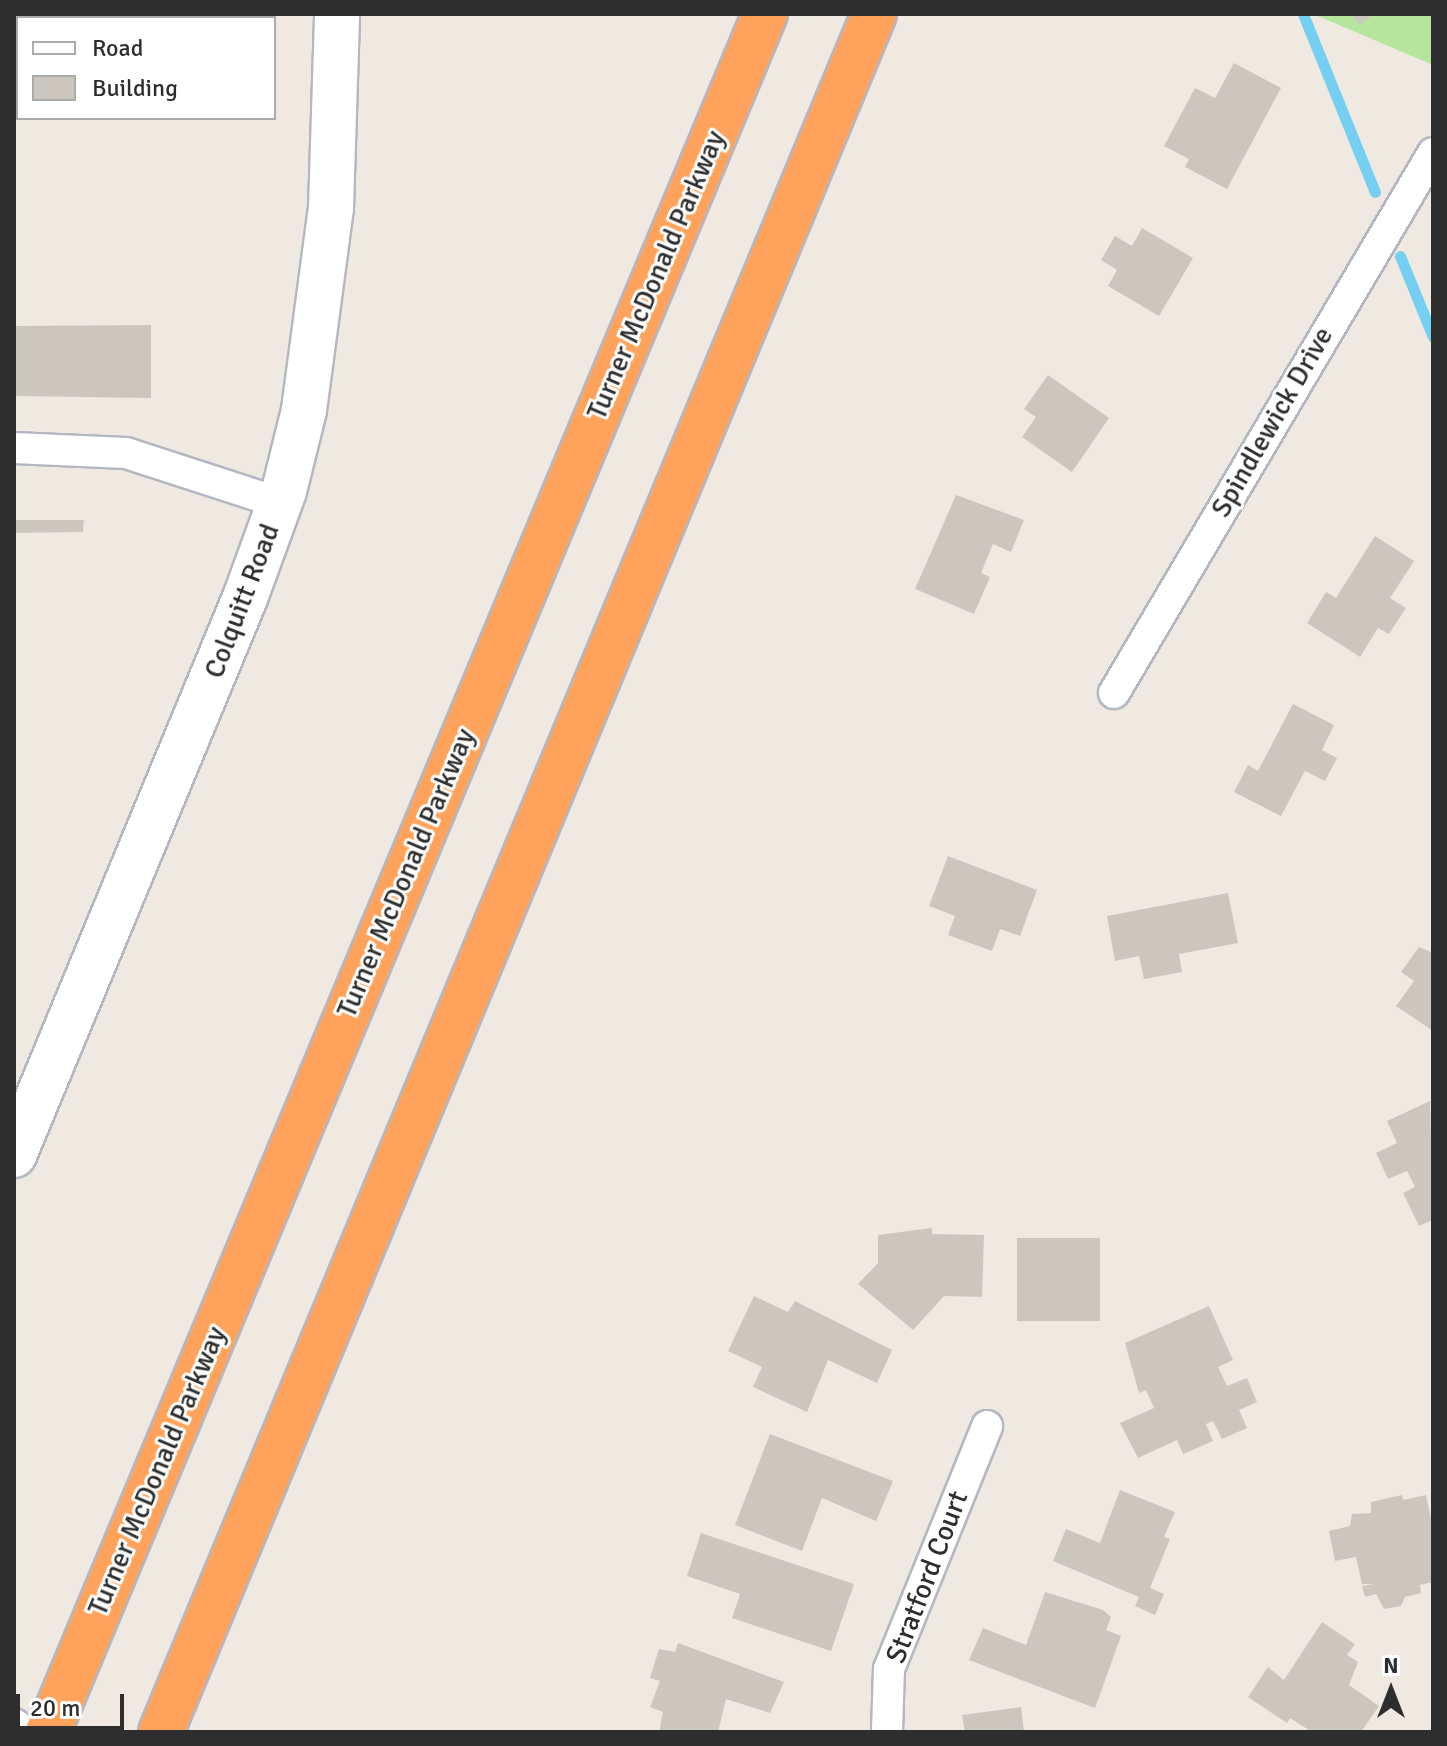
<!DOCTYPE html>
<html>
<head>
<meta charset="utf-8">
<style>
	body { margin:0 }
	#map { position:relative; width:1447px; height:1746px; overflow:hidden; background:#efe9e1; font-family:Signika,sans-serif }
	div>[style] { position:absolute }
	[style*='--x'] { left:calc(var(--x)*1px); top:calc(var(--y)*1px); width:calc(var(--w)*1px); rotate:calc(var(--a)*1deg) }
	.green>* { inset:0; background:#b6e59e }
	.stream>* { height:11px; margin:-5.5px; padding:0 5.5px; transform-origin:5.5px; border-radius:5.5px; background:#75cff0 }
	.building>* { inset:0; background:#cbc7bf }
	.roads { filter:drop-shadow(2px 0 #b4b7c1) drop-shadow(-2px 0 #b4b7c1) drop-shadow(0 2px #b4b7c1) drop-shadow(0 -2px #b4b7c1) }
	.street>* { height:30px; margin:-15px; padding:0 15px; transform-origin:15px; border-radius:15px; background:#fff }
	.secondary>* { height:44px; margin:-22px; padding:0 22px; transform-origin:22px; border-radius:22px; background:#fff }
	.highway>* { height:44px; margin:-22px; padding:0 22px; transform-origin:22px; border-radius:22px; background:#ffa35c }
	span { translate:-50% -50%; white-space:nowrap; text-align:center; line-height:1.15; -webkit-text-stroke:6px #fff; paint-order:stroke }
	.street-label { font-size:28px; color:#2e2e2e }
	.frame { position:absolute; inset:0; border:16px solid #2e2e2e; pointer-events:none }
	.legend { position:absolute; left:16px; top:16px; width:260px; height:104px; box-sizing:border-box; background:#fff; border:2px solid #ababab; margin:0; padding:10px 14px; list-style:none; font-size:24px; color:#2e2e2e }
	.legend li { display:flex; align-items:center; gap:16px; height:40px }
	.legend b { width:40px; border:2px solid #ababab }
	.north { position:absolute; left:1351px; top:1650px; width:80px; height:80px; -webkit-text-stroke:6px #fff; paint-order:stroke; rotate:0deg; font-size:22px; font-weight:700; line-height:32px; text-align:center; color:#2e2e2e }
	.north::after { content:''; display:block; margin:auto; width:28px; height:36px; background:#2e2e2e; clip-path:polygon(50% 0,100% 100%,50% 72%,0 100%) }
	.scale { position:absolute; left:16px; top:1694px; width:108px; height:36px; box-sizing:border-box; border:4px solid #2e2e2e; border-top:0; padding-left:10px; font-size:24px; line-height:28px; white-space:nowrap; color:#2e2e2e; -webkit-text-stroke:6px #fff; paint-order:stroke }
</style>
</head>
<body>
<div id="map">
	<div class="green">
		<div style="clip-path:polygon(1313px 14px,1433px 14px,1433px 65px)"></div>
	</div>
	<div class="stream">
		<div style="--x:1303;--y:14;--w:192;--a:68"></div>
		<div style="--x:1400;--y:256;--w:87;--a:67.8"></div>
	</div>
	<div class="building">
		<div style="clip-path:polygon(1351px 14px,1374px 14px,1359px 25px)"></div>
		<div style="clip-path:polygon(1234px 63px,1281px 88px,1227px 189px,1185px 167px,1189px 159px,1164px 146px,1195px 88px,1215px 98px)"></div>
		<div style="clip-path:polygon(1142px 228px,1193px 258px,1159px 316px,1108px 286px,1117px 270px,1101px 260px,1115px 236px,1132px 246px)"></div>
		<div style="clip-path:polygon(151px 325px,151px 398px,14px 396px,14px 326px)"></div>
		<div style="clip-path:polygon(1048px 375px,1109px 418px,1072px 472px,1022px 437px,1036px 417px,1024px 409px)"></div>
		<div style="clip-path:polygon(956px 495px,1024px 520px,1011px 552px,993px 544px,981px 573px,990px 577px,974px 614px,915px 589px)"></div>
		<div style="clip-path:polygon(14px 520px,84px 520px,83px 532px,14px 533px)"></div>
		<div style="clip-path:polygon(1375px 536px,1414px 561px,1390px 598px,1406px 608px,1389px 634px,1378px 628px,1360px 657px,1307px 623px,1326px 592px,1336px 598px)"></div>
		<div style="clip-path:polygon(1293px 704px,1334px 725px,1322px 750px,1337px 758px,1325px 781px,1305px 771px,1281px 816px,1234px 792px,1248px 765px,1258px 771px)"></div>
		<div style="clip-path:polygon(948px 856px,1037px 890px,1020px 936px,1000px 929px,992px 951px,948px 935px,955px 916px,929px 906px)"></div>
		<div style="clip-path:polygon(1228px 893px,1238px 943px,1179px 954px,1182px 972px,1144px 979px,1139px 956px,1115px 961px,1107px 916px)"></div>
		<div style="clip-path:polygon(1419px 947px,1433px 953px,1433px 1031px,1396px 1006px,1414px 981px,1401px 972px)"></div>
		<div style="clip-path:polygon(1430px 1101px,1433px 1220px,1419px 1226px,1403px 1193px,1415px 1187px,1407px 1171px,1388px 1179px,1376px 1153px,1397px 1143px,1387px 1121px)"></div>
		<div style="clip-path:polygon(932px 1228px,932px 1234px,984px 1235px,982px 1297px,944px 1296px,913px 1330px,858px 1284px,878px 1263px,878px 1235px)"></div>
		<div style="clip-path:polygon(1017px 1238px,1100px 1238px,1100px 1321px,1017px 1321px)"></div>
		<div style="clip-path:polygon(754px 1296px,788px 1312px,795px 1301px,892px 1350px,877px 1383px,828px 1360px,807px 1412px,753px 1387px,762px 1367px,728px 1351px)"></div>
		<div style="clip-path:polygon(1209px 1306px,1233px 1360px,1218px 1367px,1227px 1386px,1247px 1378px,1257px 1402px,1239px 1410px,1247px 1428px,1222px 1439px,1213px 1421px,1206px 1424px,1213px 1441px,1183px 1454px,1177px 1440px,1138px 1458px,1120px 1423px,1154px 1408px,1146px 1390px,1139px 1393px,1125px 1343px)"></div>
		<div style="clip-path:polygon(770px 1434px,893px 1481px,876px 1521px,822px 1498px,802px 1551px,735px 1525px)"></div>
		<div style="clip-path:polygon(1120px 1490px,1175px 1512px,1164px 1537px,1170px 1539px,1150px 1588px,1164px 1594px,1155px 1615px,1135px 1606px,1139px 1597px,1053px 1561px,1066px 1529px,1100px 1543px)"></div>
		<div style="clip-path:polygon(1402px 1495px,1403px 1500px,1426px 1495px,1433px 1529px,1433px 1582px,1420px 1585px,1421px 1593px,1405px 1597px,1401px 1606px,1384px 1609px,1376px 1594px,1365px 1597px,1362px 1586px,1374px 1584px,1362px 1584px,1356px 1557px,1335px 1561px,1329px 1531px,1350px 1526px,1352px 1514px,1371px 1513px,1371px 1502px)"></div>
		<div style="clip-path:polygon(701px 1533px,854px 1584px,831px 1651px,732px 1618px,740px 1594px,687px 1576px)"></div>
		<div style="clip-path:polygon(1045px 1592px,1103px 1610px,1111px 1617px,1106px 1630px,1121px 1636px,1095px 1708px,969px 1660px,983px 1628px,1026px 1645px)"></div>
		<div style="clip-path:polygon(1322px 1622px,1355px 1644px,1347px 1655px,1358px 1662px,1349px 1685px,1379px 1706px,1361px 1732px,1312px 1732px,1290px 1718px,1287px 1723px,1248px 1697px,1268px 1667px,1284px 1680px)"></div>
		<div style="clip-path:polygon(678px 1643px,784px 1682px,770px 1713px,726px 1699px,718px 1732px,659px 1732px,663px 1712px,650px 1707px,660px 1681px,650px 1678px,659px 1649px,675px 1652px)"></div>
		<div style="clip-path:polygon(1021px 1707px,1024px 1732px,965px 1732px,962px 1715px)"></div>
	</div>
	<div class="roads">
		<div class="street">
			<div style="--x:14;--y:448;--w:112;--a:2.6"></div>
			<div style="--x:126;--y:453;--w:162;--a:18"></div>
			<div style="--x:1114;--y:693;--w:627;--a:-59.43"></div>
			<div style="--x:14;--y:1724;--w:15;--a:32"></div>
			<div style="--x:887;--y:1732;--w:63;--a:-88.2"></div>
			<div style="--x:889;--y:1669;--w:262;--a:-68"></div>
		</div>
		<div class="secondary">
			<div style="--x:14;--y:1155;--w:603;--a:-67.48"></div>
			<div style="--x:245;--y:598;--w:114;--a:-70"></div>
			<div style="--x:284;--y:491;--w:83;--a:-76.1"></div>
			<div style="--x:304;--y:410;--w:204;--a:-82.4"></div>
			<div style="--x:331;--y:208;--w:194;--a:-88.2"></div>
		</div>
		<div class="highway">
			<div style="--x:48;--y:1732;--w:1862;--a:-67.35"></div>
			<div style="--x:161;--y:1732;--w:1860;--a:-67.46"></div>
		</div>
	</div>
	<div class="street-label">
		<span style="left:656px;top:275px;rotate:-67deg">Turner McDonald Parkway</span>
		<span style="left:1272px;top:422px;rotate:-60deg">Spindlewick Drive</span>
		<span style="left:242px;top:601px;rotate:-69deg">Colquitt Road</span>
		<span style="left:406px;top:873px;rotate:-67deg">Turner McDonald Parkway</span>
		<span style="left:157px;top:1471px;rotate:-67deg">Turner McDonald Parkway</span>
		<span style="left:927px;top:1577px;rotate:-69deg">Stratford Court</span>
	</div>
	<div class="frame"></div>
	<ul class="legend">
	<li><b style="height:10px;background:#fff"></b>Road</li>
	<li><b style="height:22px;background:#cbc7bf"></b>Building</li>
	</ul>
	<div class="north">N</div>
	<div class="scale">20 m</div>
</div>
</body>
</html>
